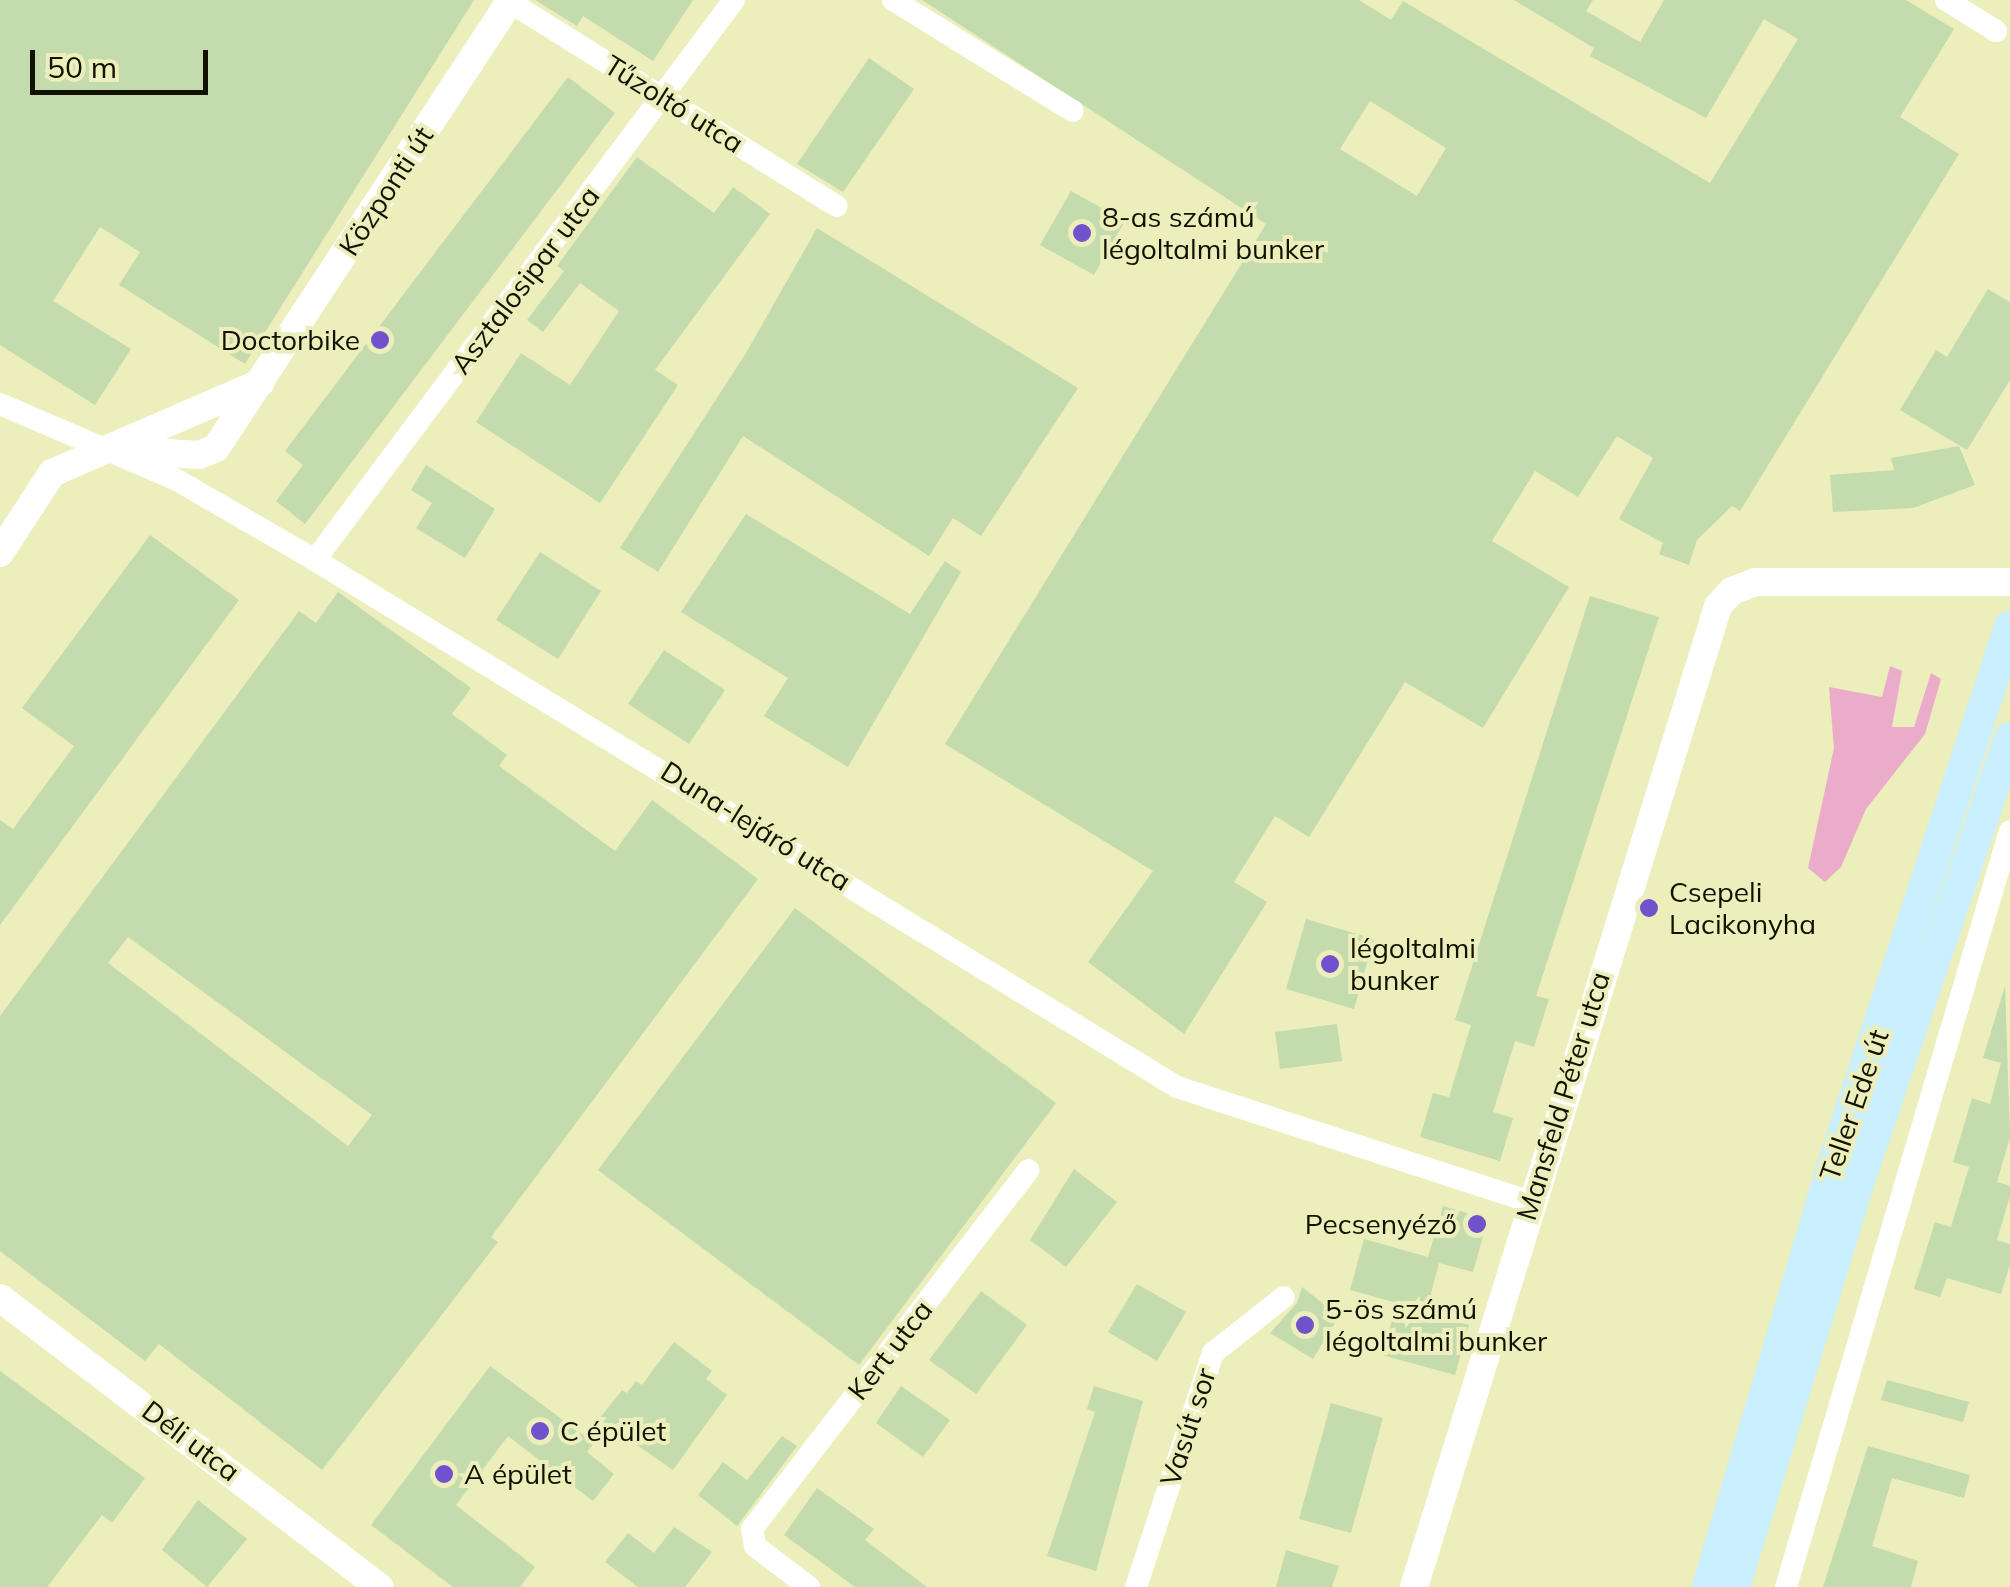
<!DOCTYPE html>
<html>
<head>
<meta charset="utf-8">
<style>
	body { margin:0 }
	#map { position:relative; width:2010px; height:1587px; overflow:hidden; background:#eceebb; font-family:Mulish,sans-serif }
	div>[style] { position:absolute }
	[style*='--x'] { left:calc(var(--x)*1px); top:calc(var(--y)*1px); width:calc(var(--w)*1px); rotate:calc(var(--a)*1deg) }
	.green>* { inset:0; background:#eaacc9 }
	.building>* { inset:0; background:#c4dbad }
	.minor>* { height:22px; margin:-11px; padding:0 11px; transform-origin:11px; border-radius:11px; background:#fff }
	.tertiary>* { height:28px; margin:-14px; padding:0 14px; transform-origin:14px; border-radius:14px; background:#fff }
	.secondary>* { height:32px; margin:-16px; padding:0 16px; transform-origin:16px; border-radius:16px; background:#caefff }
	.dots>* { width:28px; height:28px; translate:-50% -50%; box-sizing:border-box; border:5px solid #eceebb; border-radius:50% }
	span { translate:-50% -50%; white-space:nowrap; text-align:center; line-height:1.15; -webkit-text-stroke:8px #eceebb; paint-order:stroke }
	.street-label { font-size:28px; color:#121202 }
	.poi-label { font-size:28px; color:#121202 }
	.left { translate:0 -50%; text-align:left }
	.right { translate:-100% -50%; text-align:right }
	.scale { position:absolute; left:30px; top:50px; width:178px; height:45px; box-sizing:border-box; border:5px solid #121202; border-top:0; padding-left:12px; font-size:30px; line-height:35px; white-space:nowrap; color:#121202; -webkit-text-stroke:8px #eceebb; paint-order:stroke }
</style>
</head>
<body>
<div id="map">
	<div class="green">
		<div style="clip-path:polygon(1890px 666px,1902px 671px,1892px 727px,1914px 727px,1931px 673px,1941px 679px,1925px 734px,1866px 809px,1841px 867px,1825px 882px,1808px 868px,1834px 748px,1829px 687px,1882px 697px)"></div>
	</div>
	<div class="building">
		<div style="clip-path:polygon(0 0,474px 0,245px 364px,119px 285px,140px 252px,100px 227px,53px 301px,131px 349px,95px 405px,0 345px)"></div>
		<div style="clip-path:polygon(535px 0,693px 0,653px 61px,583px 16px,577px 26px)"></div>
		<div style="clip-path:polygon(evenodd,922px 0,1359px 0,1391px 20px,1403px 1px,1710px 183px,1798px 39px,1764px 19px,1706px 118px,1590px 56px,1594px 48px,1514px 0,1593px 0,1586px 11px,1640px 42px,1664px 0,1906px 0,1954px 29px,1900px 117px,1959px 154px,1740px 511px,1732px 506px,1697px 540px,1689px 565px,1659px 554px,1663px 543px,1619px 519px,1653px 458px,1617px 436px,1578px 497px,1535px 471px,1492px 541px,1569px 587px,1483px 728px,1405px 682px,1309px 837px,1275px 816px,1234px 882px,1267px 902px,1184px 1034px,1088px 962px,1153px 871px,945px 744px,1266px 224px,922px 0,1370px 101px,1446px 148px,1417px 196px,1340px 149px,1370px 101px)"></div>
		<div style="clip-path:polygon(869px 58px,914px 89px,843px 192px,797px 164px)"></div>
		<div style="clip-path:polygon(568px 77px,615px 113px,305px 524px,276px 501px,303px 465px,285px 451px)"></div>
		<div style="clip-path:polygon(637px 157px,714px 213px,733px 187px,770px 214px,655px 370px,678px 385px,600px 503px,476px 422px,521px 353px,570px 385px,619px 311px,580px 283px,543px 332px,527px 320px,564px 271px,557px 266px)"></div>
		<div style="clip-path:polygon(1071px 191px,1125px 221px,1094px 275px,1040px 245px)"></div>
		<div style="clip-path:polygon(817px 228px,1078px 388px,981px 536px,953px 518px,929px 556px,743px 436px,658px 572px,620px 548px,746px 353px)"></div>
		<div style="clip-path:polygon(1988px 289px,2010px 302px,2010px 380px,1967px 450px,1900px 410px,1936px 350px,1947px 357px)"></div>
		<div style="clip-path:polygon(1959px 446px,1975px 485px,1913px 508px,1833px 512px,1830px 475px,1894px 470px,1891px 458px)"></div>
		<div style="clip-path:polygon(426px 465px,495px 509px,465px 558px,416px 528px,432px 503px,411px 490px)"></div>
		<div style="clip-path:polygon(746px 514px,910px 614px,945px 561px,961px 572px,848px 767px,764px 716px,788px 678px,681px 612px)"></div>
		<div style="clip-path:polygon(150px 535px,239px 600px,0 925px,0 820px,13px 829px,74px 746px,22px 708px)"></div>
		<div style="clip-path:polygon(540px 552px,601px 591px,558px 659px,496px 620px)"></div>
		<div style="clip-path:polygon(evenodd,338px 592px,471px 688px,452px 714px,507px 755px,499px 766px,615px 851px,652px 800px,758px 879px,491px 1237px,498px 1242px,322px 1470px,159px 1344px,145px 1361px,0 1251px,0 1016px,299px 611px,316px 623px,338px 592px,128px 937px,372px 1115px,348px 1146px,108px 963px,128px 937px)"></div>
		<div style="clip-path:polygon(1590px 596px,1659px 617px,1536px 996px,1549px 999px,1534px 1047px,1515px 1041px,1493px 1112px,1513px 1118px,1500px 1161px,1420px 1137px,1433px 1093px,1449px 1097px,1471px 1025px,1455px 1020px)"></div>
		<div style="clip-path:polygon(664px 650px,725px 690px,689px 744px,628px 704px)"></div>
		<div style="clip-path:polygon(795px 908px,1056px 1103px,859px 1365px,598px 1170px)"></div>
		<div style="clip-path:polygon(1306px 919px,1374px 939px,1354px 1009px,1286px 989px)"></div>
		<div style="clip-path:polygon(2005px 986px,2010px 1137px,1997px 1182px,2010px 1186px,2010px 1196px,1997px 1240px,2010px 1244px,2010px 1264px,2001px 1294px,1947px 1278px,1940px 1297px,1914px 1289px,1935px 1222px,1951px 1227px,1969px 1167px,1953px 1162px,1972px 1098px,1990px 1104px,2001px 1063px,1983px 1058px)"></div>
		<div style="clip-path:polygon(1337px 1024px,1342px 1061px,1280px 1069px,1275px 1032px)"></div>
		<div style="clip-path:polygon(1074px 1169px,1117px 1202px,1066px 1267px,1030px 1240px)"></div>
		<div style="clip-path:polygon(1443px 1206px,1488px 1219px,1473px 1272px,1439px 1263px,1426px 1313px,1469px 1325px,1455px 1375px,1382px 1355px,1397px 1303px,1350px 1290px,1364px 1239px,1428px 1257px)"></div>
		<div style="clip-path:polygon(1137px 1284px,1186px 1312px,1157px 1361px,1108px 1332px)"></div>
		<div style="clip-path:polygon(1302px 1287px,1339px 1316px,1313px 1359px,1270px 1333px,1297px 1303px)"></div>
		<div style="clip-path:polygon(981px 1291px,1027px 1325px,976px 1394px,929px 1360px)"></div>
		<div style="clip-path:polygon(674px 1342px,712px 1371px,706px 1379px,727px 1395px,673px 1470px,599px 1419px,622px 1390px,627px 1393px,636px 1381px,642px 1385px)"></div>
		<div style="clip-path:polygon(490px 1366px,594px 1443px,587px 1452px,614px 1474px,593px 1501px,508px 1436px,456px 1505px,535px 1567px,520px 1587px,453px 1587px,371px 1525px)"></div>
		<div style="clip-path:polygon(0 1371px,145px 1478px,112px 1523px,102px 1515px,47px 1587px,0 1587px)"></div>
		<div style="clip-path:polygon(1887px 1380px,1969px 1402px,1963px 1422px,1881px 1400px)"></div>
		<div style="clip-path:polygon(901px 1386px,950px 1420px,923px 1457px,876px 1423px)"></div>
		<div style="clip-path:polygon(1094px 1386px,1143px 1401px,1096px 1571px,1047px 1556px,1095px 1412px,1087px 1409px)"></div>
		<div style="clip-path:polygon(1331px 1403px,1383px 1418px,1351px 1533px,1299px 1519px)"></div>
		<div style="clip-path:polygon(782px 1436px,797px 1446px,737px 1526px,698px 1495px,723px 1462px,747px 1480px)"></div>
		<div style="clip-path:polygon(1868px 1446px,1970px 1475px,1964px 1498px,1892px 1478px,1872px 1546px,1918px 1561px,1911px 1587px,1823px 1587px)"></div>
		<div style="clip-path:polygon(817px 1488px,874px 1529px,865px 1540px,927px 1587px,855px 1587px,784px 1535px)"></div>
		<div style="clip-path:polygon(198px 1500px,247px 1539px,207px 1587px,162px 1550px)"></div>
		<div style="clip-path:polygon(674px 1527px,712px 1552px,685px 1587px,638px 1587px,605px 1562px,628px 1533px,654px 1553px)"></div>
		<div style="clip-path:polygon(1286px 1550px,1339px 1566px,1332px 1587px,1276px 1587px)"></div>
	</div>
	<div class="minor">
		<div style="--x:893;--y:0;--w:211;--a:31.7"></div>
		<div style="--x:1946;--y:0;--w:59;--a:31.8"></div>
		<div style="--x:510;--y:2;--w:385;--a:32"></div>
		<div style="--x:0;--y:404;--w:193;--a:23.2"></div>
		<div style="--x:177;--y:480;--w:160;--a:30.1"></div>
		<div style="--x:315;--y:560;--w:1010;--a:31.44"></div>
		<div style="--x:1177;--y:1087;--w:372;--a:18"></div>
		<div style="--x:315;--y:560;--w:699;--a:-53.2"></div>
		<div style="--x:809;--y:1587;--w:68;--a:-142.8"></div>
		<div style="--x:755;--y:1546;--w:17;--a:-100"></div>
		<div style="--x:752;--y:1529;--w:453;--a:-52.4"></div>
		<div style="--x:1136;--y:1587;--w:246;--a:-71.8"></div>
		<div style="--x:1213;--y:1353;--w:90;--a:-38.3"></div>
		<div style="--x:1786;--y:1587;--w:788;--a:-73.5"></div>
	</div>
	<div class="tertiary">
		<div style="--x:109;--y:449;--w:90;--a:3.8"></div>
		<div style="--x:199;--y:455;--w:18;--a:-22"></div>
		<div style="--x:216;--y:448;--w:536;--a:-56.64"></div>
		<div style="--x:0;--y:553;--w:95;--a:-57"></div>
		<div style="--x:52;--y:473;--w:227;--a:-23.4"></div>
		<div style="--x:0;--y:1298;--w:477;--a:37.3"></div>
		<div style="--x:1414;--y:1587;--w:1027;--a:-72.78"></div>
		<div style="--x:1718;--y:606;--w:21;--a:-47"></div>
		<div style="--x:1732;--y:591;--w:26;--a:-21"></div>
		<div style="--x:1756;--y:582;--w:254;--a:0"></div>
	</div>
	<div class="secondary">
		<div style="--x:1708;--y:1587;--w:431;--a:-73.5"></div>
		<div style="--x:1830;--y:1174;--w:576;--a:-71.79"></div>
		<div style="--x:1734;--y:1587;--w:422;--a:-72.9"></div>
		<div style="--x:1858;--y:1184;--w:471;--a:-71.2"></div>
	</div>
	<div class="dots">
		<div style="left:1082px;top:233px;background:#6f52cc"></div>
		<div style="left:380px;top:340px;background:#6f52cc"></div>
		<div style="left:1649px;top:908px;background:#6f52cc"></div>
		<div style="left:1330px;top:964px;background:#6f52cc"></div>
		<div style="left:1477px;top:1224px;background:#6f52cc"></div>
		<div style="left:1305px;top:1325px;background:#6f52cc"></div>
		<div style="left:540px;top:1431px;background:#6f52cc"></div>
		<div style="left:444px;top:1474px;background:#6f52cc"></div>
	</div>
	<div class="street-label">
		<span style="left:674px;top:104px;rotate:32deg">Tűzoltó utca</span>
		<span style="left:386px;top:191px;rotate:-57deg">Központi út</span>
		<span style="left:525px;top:280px;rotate:-53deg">Asztalosipar utca</span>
		<span style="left:756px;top:826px;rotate:32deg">Duna-lejáró utca</span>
		<span style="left:1563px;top:1096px;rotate:-73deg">Mansfeld Péter utca</span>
		<span style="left:1854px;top:1105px;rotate:-71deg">Teller Ede út</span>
		<span style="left:890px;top:1350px;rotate:-52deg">Kert utca</span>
		<span style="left:1188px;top:1427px;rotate:-72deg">Vasút sor</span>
		<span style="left:191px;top:1441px;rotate:37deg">Déli utca</span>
	</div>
	<div class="poi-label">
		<span class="left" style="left:1102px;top:233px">8-as számú<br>légoltalmi bunker</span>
		<span class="right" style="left:360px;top:340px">Doctorbike</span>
		<span class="left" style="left:1669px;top:908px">Csepeli<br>Lacikonyha</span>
		<span class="left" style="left:1350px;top:964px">légoltalmi<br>bunker</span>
		<span class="right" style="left:1457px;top:1224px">Pecsenyéző</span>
		<span class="left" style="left:1325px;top:1325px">5-ös számú<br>légoltalmi bunker</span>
		<span class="left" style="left:560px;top:1431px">C épület</span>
		<span class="left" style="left:464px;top:1474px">A épület</span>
	</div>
	<div class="scale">50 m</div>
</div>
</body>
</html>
